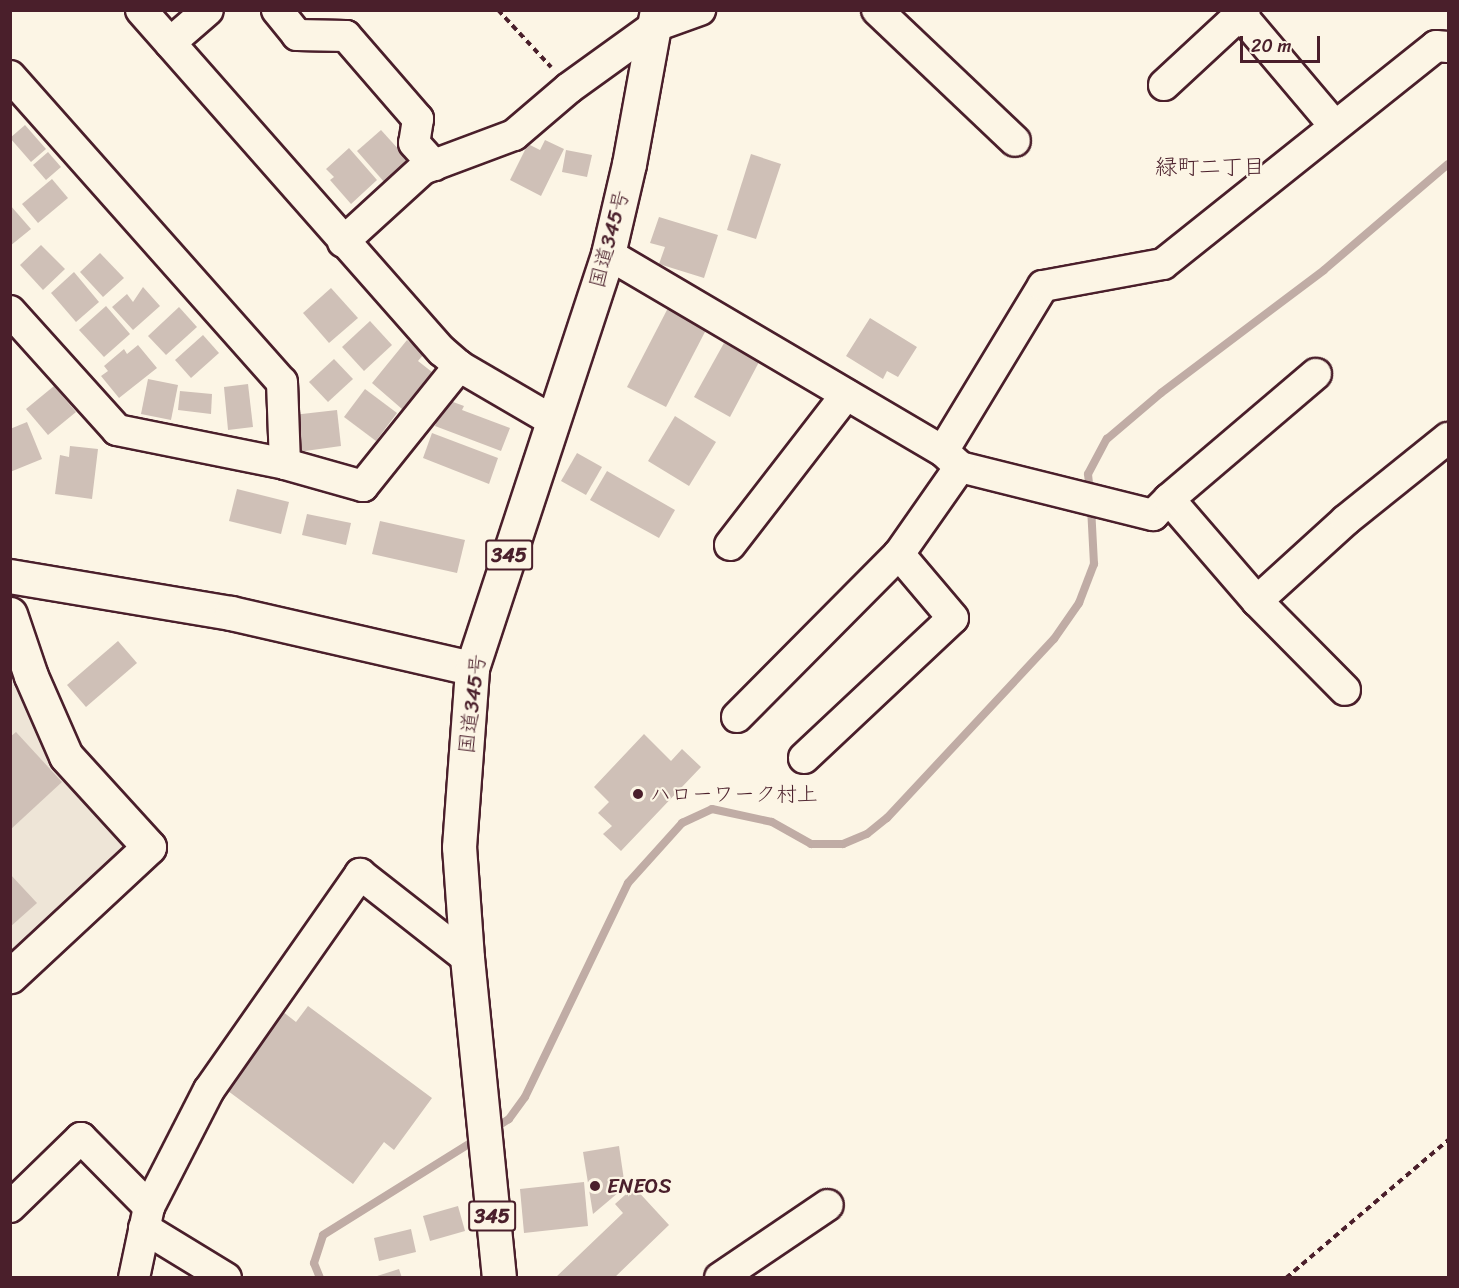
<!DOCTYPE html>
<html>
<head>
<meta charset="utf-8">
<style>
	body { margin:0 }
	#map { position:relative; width:1459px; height:1288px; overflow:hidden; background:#fcf5e5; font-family:Sriracha,"Klee One",sans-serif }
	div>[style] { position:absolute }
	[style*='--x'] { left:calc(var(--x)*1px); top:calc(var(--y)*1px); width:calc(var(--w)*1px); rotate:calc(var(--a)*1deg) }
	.built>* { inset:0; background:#eee5d7 }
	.stream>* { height:8px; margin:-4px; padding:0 4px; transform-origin:4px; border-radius:4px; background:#c0aca5 }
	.building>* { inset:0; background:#cfc0b7 }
	.path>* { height:4px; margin-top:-2px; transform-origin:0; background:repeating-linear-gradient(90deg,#4a1f2b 0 6px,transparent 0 10.5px) }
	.roads { filter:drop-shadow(2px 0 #4a1f2b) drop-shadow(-2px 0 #4a1f2b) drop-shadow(0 2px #4a1f2b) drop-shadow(0 -2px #4a1f2b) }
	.street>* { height:30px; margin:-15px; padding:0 15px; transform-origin:15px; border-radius:15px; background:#fcf5e5 }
	.secondary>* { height:33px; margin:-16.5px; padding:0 16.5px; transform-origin:16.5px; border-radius:16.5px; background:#fcf5e5 }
	.highway>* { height:33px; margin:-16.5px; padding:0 16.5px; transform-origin:16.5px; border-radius:16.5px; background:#fcf5e5 }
	.dots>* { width:16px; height:16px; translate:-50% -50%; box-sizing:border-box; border:3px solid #fcf5e5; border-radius:50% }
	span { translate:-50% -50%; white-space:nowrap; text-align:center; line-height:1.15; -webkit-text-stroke:4.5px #fcf5e5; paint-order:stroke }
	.shield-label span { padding:2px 4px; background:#fcf5e5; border:2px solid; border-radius:4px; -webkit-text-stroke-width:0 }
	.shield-label { font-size:20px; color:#4a1f2b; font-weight:700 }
	.street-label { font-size:21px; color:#4a1f2b }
	.poi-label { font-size:21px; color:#4a1f2b }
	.left { translate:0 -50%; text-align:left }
	.neighbourhood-label { font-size:22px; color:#4a1f2b }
	.frame { position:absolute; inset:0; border:12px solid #4a1f2b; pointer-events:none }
	.scale { position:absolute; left:1240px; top:36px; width:80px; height:27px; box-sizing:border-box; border:3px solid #4a1f2b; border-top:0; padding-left:8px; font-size:18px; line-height:21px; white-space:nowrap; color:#4a1f2b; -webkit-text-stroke:4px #fcf5e5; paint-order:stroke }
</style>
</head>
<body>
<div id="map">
	<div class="built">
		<div style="clip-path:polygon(10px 655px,50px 760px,123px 841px,122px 856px,10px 956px)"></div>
	</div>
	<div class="stream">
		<div style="--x:1090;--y:493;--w:19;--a:-96"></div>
		<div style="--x:1088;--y:474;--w:40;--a:-62"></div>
		<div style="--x:1107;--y:439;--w:71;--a:-40.4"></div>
		<div style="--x:1161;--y:393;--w:204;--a:-37"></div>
		<div style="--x:1324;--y:270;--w:163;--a:-40.5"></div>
		<div style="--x:492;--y:1130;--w:20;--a:-33"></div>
		<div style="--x:509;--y:1119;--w:27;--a:-54"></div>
		<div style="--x:525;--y:1097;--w:237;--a:-64.3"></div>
		<div style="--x:628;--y:883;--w:81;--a:-48"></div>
		<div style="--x:682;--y:823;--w:33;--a:-25"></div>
		<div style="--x:712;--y:809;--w:61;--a:12.2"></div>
		<div style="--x:772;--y:822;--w:45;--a:29.4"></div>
		<div style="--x:811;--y:844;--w:32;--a:0"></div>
		<div style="--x:843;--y:844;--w:26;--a:-23"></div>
		<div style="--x:867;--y:834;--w:26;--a:-39"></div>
		<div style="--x:887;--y:818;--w:245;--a:-47"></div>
		<div style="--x:1054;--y:639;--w:44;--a:-55.2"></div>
		<div style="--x:1079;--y:603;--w:42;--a:-69"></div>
		<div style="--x:1094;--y:564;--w:58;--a:-93"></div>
		<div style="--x:320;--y:1278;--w:16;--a:-112"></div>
		<div style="--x:314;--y:1263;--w:29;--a:-72"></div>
		<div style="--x:323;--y:1235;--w:183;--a:-32"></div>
	</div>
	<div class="building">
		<div style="clip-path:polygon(25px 125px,46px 149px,31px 162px,10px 138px)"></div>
		<div style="clip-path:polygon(381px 130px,410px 162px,385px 183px,357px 151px)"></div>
		<div style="clip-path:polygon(545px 140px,564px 149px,541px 196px,510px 180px,528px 144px,540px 150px)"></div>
		<div style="clip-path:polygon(349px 148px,377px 180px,351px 204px,330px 180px,334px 177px,326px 169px)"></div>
		<div style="clip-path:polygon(566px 150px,592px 155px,587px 177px,562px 172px)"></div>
		<div style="clip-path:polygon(48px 152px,61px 167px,46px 180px,33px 165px)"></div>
		<div style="clip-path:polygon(751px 154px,781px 164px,756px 239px,727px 230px)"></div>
		<div style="clip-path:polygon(52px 179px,68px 198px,38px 223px,22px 204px)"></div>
		<div style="clip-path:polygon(10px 205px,31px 229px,10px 246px)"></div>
		<div style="clip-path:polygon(659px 217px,718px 235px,704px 278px,659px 264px,665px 247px,650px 243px)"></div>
		<div style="clip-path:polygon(41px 245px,65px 269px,43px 290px,20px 265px)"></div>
		<div style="clip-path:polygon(100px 253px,124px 278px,103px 297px,80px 272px)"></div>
		<div style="clip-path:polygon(74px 272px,99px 302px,76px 322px,51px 293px)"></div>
		<div style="clip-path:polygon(143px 287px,160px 306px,133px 330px,112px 307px,127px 294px,133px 302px)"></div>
		<div style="clip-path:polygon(331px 288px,358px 318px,329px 343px,303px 313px)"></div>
		<div style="clip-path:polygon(106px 306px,130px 334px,104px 357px,79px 330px)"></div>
		<div style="clip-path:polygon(179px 307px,197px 327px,166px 355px,148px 336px)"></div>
		<div style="clip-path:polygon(668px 308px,707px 328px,666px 407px,627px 387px)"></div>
		<div style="clip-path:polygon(870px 318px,917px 347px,898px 377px,887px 371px,883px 379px,846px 356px)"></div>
		<div style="clip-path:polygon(370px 321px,392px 345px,364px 371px,342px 347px)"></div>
		<div style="clip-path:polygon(203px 335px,219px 353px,191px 378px,175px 360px)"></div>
		<div style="clip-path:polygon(407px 340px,424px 354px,418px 361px,432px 372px,402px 409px,372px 383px)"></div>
		<div style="clip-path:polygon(724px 343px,759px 362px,730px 417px,694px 397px)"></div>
		<div style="clip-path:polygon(138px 345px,157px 368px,119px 398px,101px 376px,108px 371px,104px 366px,124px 349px,127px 354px)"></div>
		<div style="clip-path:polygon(334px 359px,353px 379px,328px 402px,309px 382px)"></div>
		<div style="clip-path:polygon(148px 379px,178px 385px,171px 420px,141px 414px)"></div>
		<div style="clip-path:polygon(248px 384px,253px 427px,228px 430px,224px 387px)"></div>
		<div style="clip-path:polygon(54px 386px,76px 412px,48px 435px,26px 409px)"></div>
		<div style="clip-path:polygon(365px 389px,397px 413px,376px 441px,344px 417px)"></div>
		<div style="clip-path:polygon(180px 391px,212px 394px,211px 414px,178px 410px)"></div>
		<div style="clip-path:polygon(445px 399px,464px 406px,462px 410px,510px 428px,501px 451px,435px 426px)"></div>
		<div style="clip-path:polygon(337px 410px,341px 446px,298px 452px,293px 415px)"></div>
		<div style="clip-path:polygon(675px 416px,716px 442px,689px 486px,648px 461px)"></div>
		<div style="clip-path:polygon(27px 422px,42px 459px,10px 472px,10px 429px)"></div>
		<div style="clip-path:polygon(432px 433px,498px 458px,489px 484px,423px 458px)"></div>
		<div style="clip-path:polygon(70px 446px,98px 449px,92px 499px,55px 494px,60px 455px,69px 457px)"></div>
		<div style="clip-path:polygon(577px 453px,602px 467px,586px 495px,561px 481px)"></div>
		<div style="clip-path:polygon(607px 471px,675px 510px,659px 538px,590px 500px)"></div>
		<div style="clip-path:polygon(237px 489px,289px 502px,281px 534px,229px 521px)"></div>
		<div style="clip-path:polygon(307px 514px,351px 523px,346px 545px,302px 535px)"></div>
		<div style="clip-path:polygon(380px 521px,465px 540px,457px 573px,372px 554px)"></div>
		<div style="clip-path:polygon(118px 641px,137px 663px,86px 707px,67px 685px)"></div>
		<div style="clip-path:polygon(16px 732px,62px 782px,10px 830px,10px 737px)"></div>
		<div style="clip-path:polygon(644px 734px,671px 761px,682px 749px,701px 767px,621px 851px,603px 834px,612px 826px,598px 813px,609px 802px,594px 787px)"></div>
		<div style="clip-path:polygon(10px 874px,37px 903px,10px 927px)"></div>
		<div style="clip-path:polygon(308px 1006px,432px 1098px,394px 1150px,384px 1142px,353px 1184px,224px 1088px,282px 1011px,296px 1022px)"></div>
		<div style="clip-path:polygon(619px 1146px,625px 1187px,593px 1214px,583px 1152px)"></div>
		<div style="clip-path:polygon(584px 1182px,588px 1226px,524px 1233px,520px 1189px)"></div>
		<div style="clip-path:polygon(634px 1187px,669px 1225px,614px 1278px,555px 1278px,623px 1213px,615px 1204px)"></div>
		<div style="clip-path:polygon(458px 1206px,465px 1231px,430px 1241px,423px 1216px)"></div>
		<div style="clip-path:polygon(411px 1229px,416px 1252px,379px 1261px,374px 1238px)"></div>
		<div style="clip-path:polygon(399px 1269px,402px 1278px,374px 1278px,374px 1277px)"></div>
	</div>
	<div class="path">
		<div style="--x:498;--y:10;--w:78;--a:47.1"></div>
		<div style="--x:1286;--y:1278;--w:213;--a:-40.4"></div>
	</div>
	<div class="roads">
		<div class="street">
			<div style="--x:141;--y:10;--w:455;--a:48.6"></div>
			<div style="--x:442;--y:351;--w:23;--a:41"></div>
			<div style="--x:459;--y:366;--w:109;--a:30.3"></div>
			<div style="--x:277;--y:10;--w:32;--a:51"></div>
			<div style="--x:297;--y:35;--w:49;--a:1.2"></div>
			<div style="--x:346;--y:36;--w:110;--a:49.1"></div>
			<div style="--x:418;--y:119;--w:24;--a:99"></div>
			<div style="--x:414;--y:143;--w:30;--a:48"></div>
			<div style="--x:877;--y:10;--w:190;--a:43.5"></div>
			<div style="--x:1241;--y:15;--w:144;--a:49.8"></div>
			<div style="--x:170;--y:43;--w:50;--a:-41"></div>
			<div style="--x:10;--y:76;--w:409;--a:48.4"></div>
			<div style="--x:282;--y:382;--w:82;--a:87.9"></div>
			<div style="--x:1164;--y:85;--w:110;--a:-42.8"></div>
			<div style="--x:343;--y:242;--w:108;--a:-42.4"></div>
			<div style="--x:423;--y:169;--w:97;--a:-20.5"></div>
			<div style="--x:514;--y:135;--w:72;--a:-40.5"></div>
			<div style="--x:569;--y:88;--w:106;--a:-35.8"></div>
			<div style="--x:655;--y:26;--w:48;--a:-19.6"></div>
			<div style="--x:608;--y:254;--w:389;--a:30.5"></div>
			<div style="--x:943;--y:451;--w:193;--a:-58.8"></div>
			<div style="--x:1043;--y:286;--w:122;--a:-10.4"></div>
			<div style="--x:1163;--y:264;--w:349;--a:-38.6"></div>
			<div style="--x:1436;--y:46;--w:12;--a:5"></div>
			<div style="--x:10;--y:311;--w:160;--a:48"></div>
			<div style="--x:117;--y:430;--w:171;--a:11.4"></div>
			<div style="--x:285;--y:464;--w:81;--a:15.8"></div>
			<div style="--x:363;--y:486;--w:154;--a:-51.3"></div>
			<div style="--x:943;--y:451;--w:23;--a:43"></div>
			<div style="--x:960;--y:467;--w:199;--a:14"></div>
			<div style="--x:1153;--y:515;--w:23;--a:-45"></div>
			<div style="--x:1169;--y:499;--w:135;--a:49.2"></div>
			<div style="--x:1257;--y:601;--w:120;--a:-42.3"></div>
			<div style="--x:1346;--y:520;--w:131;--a:-38.8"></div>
			<div style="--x:1169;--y:499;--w:193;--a:-40.4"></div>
			<div style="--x:730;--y:545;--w:190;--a:-52.3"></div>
			<div style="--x:1257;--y:601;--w:125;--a:45.3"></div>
			<div style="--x:737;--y:717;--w:230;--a:-45.2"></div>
			<div style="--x:899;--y:554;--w:106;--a:-55"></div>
			<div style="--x:804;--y:758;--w:204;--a:-43.2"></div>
			<div style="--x:953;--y:618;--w:84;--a:-130.2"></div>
			<div style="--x:10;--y:1207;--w:99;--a:-44.2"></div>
			<div style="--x:81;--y:1138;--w:97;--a:45.4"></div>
			<div style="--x:144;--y:1228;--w:96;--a:31.4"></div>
			<div style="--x:134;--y:1278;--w:73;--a:-78.1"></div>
			<div style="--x:149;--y:1207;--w:131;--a:-62.9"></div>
			<div style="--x:209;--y:1090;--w:264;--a:-55"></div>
			<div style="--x:360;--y:874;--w:136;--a:38.1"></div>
			<div style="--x:720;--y:1278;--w:130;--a:-34.1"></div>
		</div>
		<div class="secondary">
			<div style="--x:10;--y:576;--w:224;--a:9.5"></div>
			<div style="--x:231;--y:613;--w:247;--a:12.9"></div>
			<div style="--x:10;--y:614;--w:65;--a:71.3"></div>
			<div style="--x:31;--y:676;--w:87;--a:66.4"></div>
			<div style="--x:66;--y:756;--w:123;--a:47.6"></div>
			<div style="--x:149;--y:847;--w:190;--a:137.1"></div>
		</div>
		<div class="highway">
			<div style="--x:499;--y:1278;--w:322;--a:-95.7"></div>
			<div style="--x:467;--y:958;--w:111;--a:-94.1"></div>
			<div style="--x:459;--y:847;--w:179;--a:-85.8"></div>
			<div style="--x:472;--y:668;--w:436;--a:-71.8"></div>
			<div style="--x:608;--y:254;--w:92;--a:-76.9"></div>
			<div style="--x:629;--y:164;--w:157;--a:-79.7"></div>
		</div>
	</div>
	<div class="dots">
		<div style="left:638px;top:794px;background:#4a1f2b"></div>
		<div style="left:595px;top:1186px;background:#4a1f2b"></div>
	</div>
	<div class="shield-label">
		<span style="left:509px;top:555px">345</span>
		<span style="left:492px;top:1216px">345</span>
	</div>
	<div class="street-label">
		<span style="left:609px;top:239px;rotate:-75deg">国道345号</span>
		<span style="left:472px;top:704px;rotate:-83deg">国道345号</span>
	</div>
	<div class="poi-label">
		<span class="left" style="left:650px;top:794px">ハローワーク村上</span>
		<span class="left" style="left:607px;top:1186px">ENEOS</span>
	</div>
	<div class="neighbourhood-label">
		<span style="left:1210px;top:167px">緑町二丁目</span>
	</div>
	<div class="frame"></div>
	<div class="scale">20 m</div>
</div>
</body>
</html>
